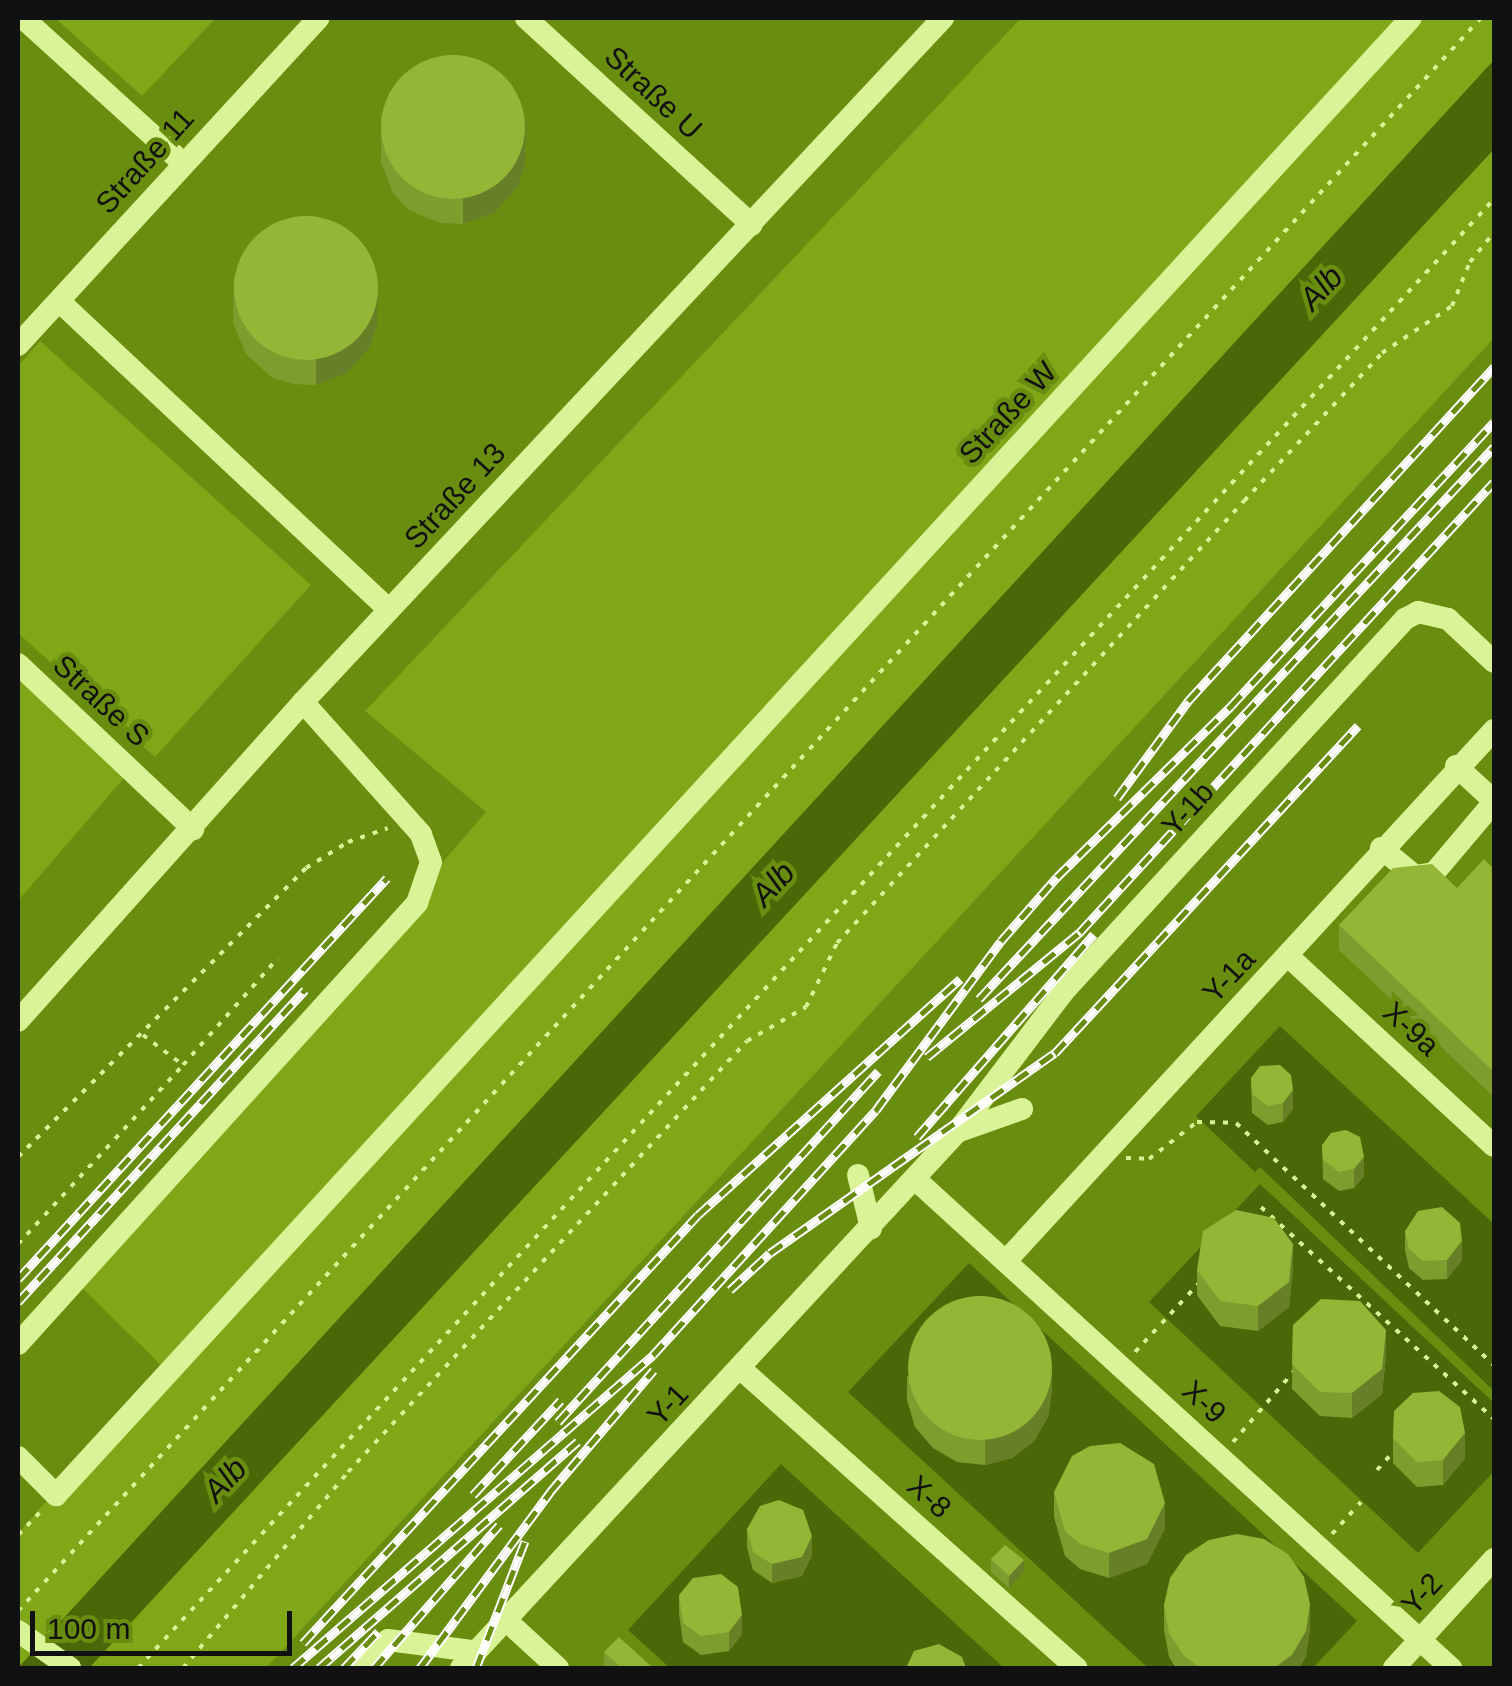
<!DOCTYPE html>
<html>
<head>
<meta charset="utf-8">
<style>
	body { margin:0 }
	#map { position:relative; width:1512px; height:1686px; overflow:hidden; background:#688d0f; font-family:Arial,sans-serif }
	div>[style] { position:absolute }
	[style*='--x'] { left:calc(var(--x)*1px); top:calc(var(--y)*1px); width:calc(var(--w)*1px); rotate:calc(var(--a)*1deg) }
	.green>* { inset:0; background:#7fa717 }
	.water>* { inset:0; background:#4b6809 }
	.path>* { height:4px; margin-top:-2px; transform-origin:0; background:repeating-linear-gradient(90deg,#d9f396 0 5px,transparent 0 13px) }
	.minor>* { height:22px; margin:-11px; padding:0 11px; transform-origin:11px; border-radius:11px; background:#d9f396 }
	.rail>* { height:9px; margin-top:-4.5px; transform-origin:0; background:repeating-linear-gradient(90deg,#688d0f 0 15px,#fff 0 30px); box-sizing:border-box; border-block:2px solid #fff }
	.wall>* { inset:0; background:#7e9d2f }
	.shaded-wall>* { inset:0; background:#677f26 }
	.building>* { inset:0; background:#93b637 }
	.round { border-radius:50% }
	span { translate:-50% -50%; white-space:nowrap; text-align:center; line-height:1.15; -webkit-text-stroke:9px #688d0f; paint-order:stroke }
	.street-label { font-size:30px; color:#111 }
	.water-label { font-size:32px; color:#111; font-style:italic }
	.frame { position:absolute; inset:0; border:20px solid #111; pointer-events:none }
	.scale { position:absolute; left:30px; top:1611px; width:262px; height:45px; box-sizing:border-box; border:5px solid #111; border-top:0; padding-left:12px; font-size:30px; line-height:35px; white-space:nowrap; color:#111; -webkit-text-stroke:8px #688d0f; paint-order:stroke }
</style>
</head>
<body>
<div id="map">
	<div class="green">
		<div style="clip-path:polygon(55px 18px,216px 18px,142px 96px)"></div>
		<div style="clip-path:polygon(1021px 18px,1494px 18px,1494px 60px,18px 1668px,18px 1533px,165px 1369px,78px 1284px,486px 812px,365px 711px)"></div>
		<div style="clip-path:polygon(1494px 149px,1494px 338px,266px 1668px,89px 1668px)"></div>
		<div style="clip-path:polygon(40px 341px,311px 585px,155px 757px,18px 633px,18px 366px)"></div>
		<div style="clip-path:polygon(18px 679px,124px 778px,18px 901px)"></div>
	</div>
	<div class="water">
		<div style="clip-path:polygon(1494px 60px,1494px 149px,89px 1668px,18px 1668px)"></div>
		<div style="clip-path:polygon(1280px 1026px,1494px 1224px,1494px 1391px,1260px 1167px,1255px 1172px,1196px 1116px)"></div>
		<div style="clip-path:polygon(1260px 1184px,1494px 1403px,1494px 1471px,1418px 1553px,1149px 1302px)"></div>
		<div style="clip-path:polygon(969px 1263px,1357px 1621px,1313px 1668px,1148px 1668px,848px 1392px)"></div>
		<div style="clip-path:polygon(781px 1464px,1004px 1668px,670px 1668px,628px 1630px)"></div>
	</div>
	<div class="path">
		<div style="--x:143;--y:1035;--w:50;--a:36.9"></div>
		<div style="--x:183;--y:1065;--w:143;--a:-48.4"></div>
		<div style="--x:18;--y:1157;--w:408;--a:-45.1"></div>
		<div style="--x:306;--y:868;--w:49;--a:-31.8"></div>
		<div style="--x:348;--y:842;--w:42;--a:-19.3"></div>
		<div style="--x:1126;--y:1158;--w:23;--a:2"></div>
		<div style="--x:1149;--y:1159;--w:61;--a:-37.6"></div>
		<div style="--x:1197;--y:1122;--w:39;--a:1"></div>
		<div style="--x:1236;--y:1123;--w:354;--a:43.2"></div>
		<div style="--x:1261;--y:1207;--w:315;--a:42.3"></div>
		<div style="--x:18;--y:1244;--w:243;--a:-47.3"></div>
		<div style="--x:1135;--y:1352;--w:96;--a:-47.1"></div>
		<div style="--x:1233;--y:1442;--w:95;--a:-49.3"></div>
		<div style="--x:1377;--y:1470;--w:25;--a:-48"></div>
		<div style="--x:1332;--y:1534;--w:43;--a:-47.8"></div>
		<div style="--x:18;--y:1535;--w:36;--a:-46"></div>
		<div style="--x:18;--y:1611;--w:2163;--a:-47.44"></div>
		<div style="--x:138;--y:1668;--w:1999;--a:-47.29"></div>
		<div style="--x:183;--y:1668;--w:256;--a:-49.9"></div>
		<div style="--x:348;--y:1472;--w:587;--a:-47.21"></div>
		<div style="--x:747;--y:1041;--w:68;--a:-30"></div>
		<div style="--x:806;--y:1007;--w:71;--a:-64.2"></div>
		<div style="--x:837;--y:943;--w:601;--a:-47.36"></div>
		<div style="--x:1244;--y:501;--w:202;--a:-47"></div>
		<div style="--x:1382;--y:353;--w:84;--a:-33.9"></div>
		<div style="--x:1452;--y:306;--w:48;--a:-67.8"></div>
		<div style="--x:1470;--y:262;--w:38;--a:-51"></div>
	</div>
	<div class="minor">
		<div style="--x:23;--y:18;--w:216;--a:42.2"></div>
		<div style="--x:526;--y:18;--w:306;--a:42.5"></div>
		<div style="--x:59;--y:301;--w:452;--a:43.1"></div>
		<div style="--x:18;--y:345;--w:444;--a:-47.4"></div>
		<div style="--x:18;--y:664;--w:241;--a:43.3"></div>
		<div style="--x:1456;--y:766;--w:52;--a:42.6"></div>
		<div style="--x:1381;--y:848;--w:44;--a:39.5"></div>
		<div style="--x:1415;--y:876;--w:19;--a:-9"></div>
		<div style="--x:1434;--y:873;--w:93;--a:-49.8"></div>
		<div style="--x:1288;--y:956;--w:280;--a:42.7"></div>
		<div style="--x:18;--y:1021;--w:428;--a:-48.2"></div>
		<div style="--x:303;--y:702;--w:937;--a:-46.9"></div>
		<div style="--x:957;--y:1132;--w:177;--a:-52.8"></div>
		<div style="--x:1064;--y:991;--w:505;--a:-47.49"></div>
		<div style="--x:1405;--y:619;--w:15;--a:-28"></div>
		<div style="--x:1418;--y:612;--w:31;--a:13"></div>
		<div style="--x:1448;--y:619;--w:63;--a:43.1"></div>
		<div style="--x:858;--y:1175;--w:55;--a:76.2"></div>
		<div style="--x:915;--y:1179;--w:726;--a:42.37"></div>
		<div style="--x:1006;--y:1261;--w:721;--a:-47.42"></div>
		<div style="--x:18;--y:1344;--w:595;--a:-47.86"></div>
		<div style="--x:417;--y:903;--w:43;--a:-71.1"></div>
		<div style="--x:431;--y:862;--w:30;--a:-110"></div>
		<div style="--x:421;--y:834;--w:177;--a:-131.8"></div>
		<div style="--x:742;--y:1370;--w:448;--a:41.7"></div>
		<div style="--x:18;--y:1457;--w:54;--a:45"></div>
		<div style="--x:56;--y:1495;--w:2004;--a:-47.47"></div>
		<div style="--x:508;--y:1622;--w:68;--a:42.6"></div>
		<div style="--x:18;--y:1631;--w:64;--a:35.4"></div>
		<div style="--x:362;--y:1668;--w:38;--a:-47"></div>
		<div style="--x:388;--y:1640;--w:84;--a:7.5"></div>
		<div style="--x:461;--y:1668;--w:730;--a:-47.22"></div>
		<div style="--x:957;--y:1132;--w:69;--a:-19.5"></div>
		<div style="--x:1394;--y:1668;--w:148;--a:-47.5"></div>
	</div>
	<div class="rail">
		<div style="--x:1117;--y:798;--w:122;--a:-53.7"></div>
		<div style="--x:1189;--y:700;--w:452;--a:-47.5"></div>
		<div style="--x:979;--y:999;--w:755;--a:-46.99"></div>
		<div style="--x:927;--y:1057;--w:198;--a:-39.2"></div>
		<div style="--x:1080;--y:932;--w:611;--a:-47.39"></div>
		<div style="--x:917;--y:1137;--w:269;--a:-48.9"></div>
		<div style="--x:18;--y:1279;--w:545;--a:-47.38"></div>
		<div style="--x:730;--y:1290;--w:54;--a:-42.8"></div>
		<div style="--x:770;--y:1253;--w:348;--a:-35.1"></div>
		<div style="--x:1055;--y:1053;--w:446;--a:-47.2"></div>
		<div style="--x:18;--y:1302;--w:424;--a:-47.4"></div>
		<div style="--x:558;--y:1422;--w:475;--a:-47.6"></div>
		<div style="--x:473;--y:1495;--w:129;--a:-47.2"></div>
		<div style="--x:303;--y:1643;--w:582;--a:-47.3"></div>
		<div style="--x:698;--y:1215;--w:353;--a:-42"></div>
		<div style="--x:293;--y:1668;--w:477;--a:-41"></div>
		<div style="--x:653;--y:1355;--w:331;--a:-47.7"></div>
		<div style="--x:876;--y:1110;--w:210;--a:-53.5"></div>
		<div style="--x:1001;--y:941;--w:85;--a:-48.8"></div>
		<div style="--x:1057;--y:877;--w:244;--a:-44.5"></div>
		<div style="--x:1231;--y:706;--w:387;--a:-47.2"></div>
		<div style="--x:319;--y:1668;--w:344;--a:-41.2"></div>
		<div style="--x:344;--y:1668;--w:50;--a:-46.6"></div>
		<div style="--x:374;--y:1668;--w:190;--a:-48.8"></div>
		<div style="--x:420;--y:1668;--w:219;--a:-53.5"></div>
		<div style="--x:550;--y:1492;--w:160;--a:-49.6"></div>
		<div style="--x:476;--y:1668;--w:136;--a:-68.9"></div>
	</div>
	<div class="wall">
		<div style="clip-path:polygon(381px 114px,525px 165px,518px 186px,495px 212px,463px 224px,440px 223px,409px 210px,393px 193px,381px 162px)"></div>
		<div style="clip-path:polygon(234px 275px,377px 326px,370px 347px,347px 373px,316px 385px,293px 384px,271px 377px,246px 354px,233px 323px)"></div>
		<div style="clip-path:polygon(1494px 869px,1494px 1097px,1339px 950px,1339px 925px,1457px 888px)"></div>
		<div style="clip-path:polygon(1251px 1078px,1293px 1109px,1283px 1122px,1268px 1125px,1252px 1113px)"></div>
		<div style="clip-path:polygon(1322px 1145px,1364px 1176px,1354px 1188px,1339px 1191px,1323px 1179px)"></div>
		<div style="clip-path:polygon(1405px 1231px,1462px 1260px,1447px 1279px,1423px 1280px,1409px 1268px,1405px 1250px)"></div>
		<div style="clip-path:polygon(1293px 1268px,1289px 1307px,1258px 1331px,1220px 1326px,1197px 1295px,1197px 1270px)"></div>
		<div style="clip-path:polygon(1293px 1325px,1386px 1355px,1382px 1394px,1352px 1418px,1320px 1416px,1292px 1389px)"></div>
		<div style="clip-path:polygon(907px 1376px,1052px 1390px,1048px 1417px,1034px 1441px,1012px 1458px,985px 1465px,957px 1462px,933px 1448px,915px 1427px,907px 1400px)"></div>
		<div style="clip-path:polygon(1393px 1438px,1465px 1458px,1443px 1485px,1417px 1487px,1393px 1463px)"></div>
		<div style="clip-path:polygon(1054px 1492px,1165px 1528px,1147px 1564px,1109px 1578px,1080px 1569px,1065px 1556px,1054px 1517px)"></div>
		<div style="clip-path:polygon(747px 1529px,812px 1555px,802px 1576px,772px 1583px,753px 1570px,747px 1548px)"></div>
		<div style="clip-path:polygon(991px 1559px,1024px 1572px,1009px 1588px,991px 1572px)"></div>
		<div style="clip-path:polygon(679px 1595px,742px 1634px,729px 1651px,701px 1655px,683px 1642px,679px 1614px)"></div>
		<div style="clip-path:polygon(1164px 1605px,1310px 1629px,1306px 1656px,1299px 1668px,1176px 1668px,1169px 1657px,1164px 1630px)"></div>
		<div style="clip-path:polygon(604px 1652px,653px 1668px,604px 1668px)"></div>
	</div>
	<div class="shaded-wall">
		<div style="clip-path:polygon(526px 117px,525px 165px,518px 186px,495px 212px,463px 224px,463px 199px)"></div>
		<div style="clip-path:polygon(378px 278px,377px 326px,370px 347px,347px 373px,316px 385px,316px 360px)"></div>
		<div style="clip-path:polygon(1293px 1090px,1293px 1109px,1283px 1122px,1283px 1103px)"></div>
		<div style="clip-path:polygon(1364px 1157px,1364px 1176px,1354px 1188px,1354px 1169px)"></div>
		<div style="clip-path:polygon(1462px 1241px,1462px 1260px,1447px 1279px,1447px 1260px)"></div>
		<div style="clip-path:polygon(1293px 1244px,1293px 1268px,1289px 1307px,1258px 1331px,1258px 1306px)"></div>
		<div style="clip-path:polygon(1386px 1330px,1386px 1355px,1382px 1394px,1352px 1418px,1352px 1393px)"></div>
		<div style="clip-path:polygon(1052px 1365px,1052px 1390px,1048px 1417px,1034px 1441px,1012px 1458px,985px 1465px,985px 1440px)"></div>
		<div style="clip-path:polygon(1465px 1433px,1465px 1458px,1443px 1485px,1443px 1460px)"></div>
		<div style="clip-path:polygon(1165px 1503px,1165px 1528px,1147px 1564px,1109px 1578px,1109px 1553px)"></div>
		<div style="clip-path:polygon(812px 1536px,812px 1555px,802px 1576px,772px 1583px,772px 1564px)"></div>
		<div style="clip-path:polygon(1024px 1560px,1024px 1572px,1009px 1588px,1009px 1576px)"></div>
		<div style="clip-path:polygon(1310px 1604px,1310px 1629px,1306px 1656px,1299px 1668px,1274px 1668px)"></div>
		<div style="clip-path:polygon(742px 1615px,742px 1634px,729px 1651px,729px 1632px)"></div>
	</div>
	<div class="building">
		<div class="round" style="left:381px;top:55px;width:144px;height:144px"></div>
		<div class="round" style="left:234px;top:216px;width:144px;height:144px"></div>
		<div style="clip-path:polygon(1484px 859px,1494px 869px,1494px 1072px,1339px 925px,1393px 868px,1432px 864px,1457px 888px)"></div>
		<div style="clip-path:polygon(1280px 1065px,1291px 1075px,1293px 1090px,1283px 1103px,1268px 1106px,1252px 1094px,1251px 1078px,1260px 1066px)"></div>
		<div style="clip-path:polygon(1346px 1130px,1360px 1137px,1364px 1157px,1354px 1169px,1339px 1172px,1323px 1160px,1322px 1145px,1331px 1133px)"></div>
		<div style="clip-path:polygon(1442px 1207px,1460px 1223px,1462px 1241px,1447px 1260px,1423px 1261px,1409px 1249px,1405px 1231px,1418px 1211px)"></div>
		<div style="clip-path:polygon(1236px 1210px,1274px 1218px,1293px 1244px,1289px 1282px,1258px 1306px,1220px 1301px,1197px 1270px,1203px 1231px)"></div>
		<div class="round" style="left:908px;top:1296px;width:144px;height:144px"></div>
		<div style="clip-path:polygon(1321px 1299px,1360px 1301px,1386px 1330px,1382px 1369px,1352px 1393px,1320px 1392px,1292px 1364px,1293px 1325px)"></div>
		<div style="clip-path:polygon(1439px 1391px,1460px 1407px,1465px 1433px,1443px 1460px,1417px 1462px,1393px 1438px,1394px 1411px,1413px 1393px)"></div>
		<div style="clip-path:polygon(1120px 1443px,1154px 1464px,1165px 1503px,1147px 1539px,1109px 1553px,1080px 1544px,1065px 1531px,1054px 1492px,1072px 1456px,1090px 1446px)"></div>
		<div style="clip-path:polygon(779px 1500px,803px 1510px,812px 1536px,802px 1557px,772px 1564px,753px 1552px,747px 1529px,760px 1506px)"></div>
		<div style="clip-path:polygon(1237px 1534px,1264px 1539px,1288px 1554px,1304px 1577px,1310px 1604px,1306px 1631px,1292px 1655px,1274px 1668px,1201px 1668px,1184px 1656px,1169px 1633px,1164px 1605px,1170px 1578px,1186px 1555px,1209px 1540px)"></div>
		<div style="clip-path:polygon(1005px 1545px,1024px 1560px,1009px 1576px,991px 1559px)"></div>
		<div style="clip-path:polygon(721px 1574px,738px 1587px,742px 1615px,729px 1632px,701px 1636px,683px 1623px,679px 1595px,693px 1578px)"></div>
		<div style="clip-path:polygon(619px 1637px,653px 1668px,622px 1668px,604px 1652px)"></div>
		<div style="clip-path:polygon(939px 1644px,962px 1657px,966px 1668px,906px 1668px,914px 1651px)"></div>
	</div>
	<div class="street-label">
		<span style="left:653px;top:93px;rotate:43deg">Straße U</span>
		<span style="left:145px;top:161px;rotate:-48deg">Straße 11</span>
		<span style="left:1008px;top:413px;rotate:-47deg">Straße W</span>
		<span style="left:455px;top:496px;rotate:-47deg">Straße 13</span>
		<span style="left:101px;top:701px;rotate:43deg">Straße S</span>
		<span style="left:1188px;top:809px;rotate:-48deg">Y-1b</span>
		<span style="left:1229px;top:976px;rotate:-47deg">Y-1a</span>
		<span style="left:1411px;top:1029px;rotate:42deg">X-9a</span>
		<span style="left:1204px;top:1402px;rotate:43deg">X-9</span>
		<span style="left:668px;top:1405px;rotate:-47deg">Y-1</span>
		<span style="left:929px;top:1497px;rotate:42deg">X-8</span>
		<span style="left:1422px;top:1594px;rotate:-47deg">Y-2</span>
	</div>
	<div class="water-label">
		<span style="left:1321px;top:288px;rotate:-47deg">Alb</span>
		<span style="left:773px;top:884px;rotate:-47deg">Alb</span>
		<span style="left:225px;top:1480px;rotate:-47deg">Alb</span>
	</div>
	<div class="frame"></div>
	<div class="scale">100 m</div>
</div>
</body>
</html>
